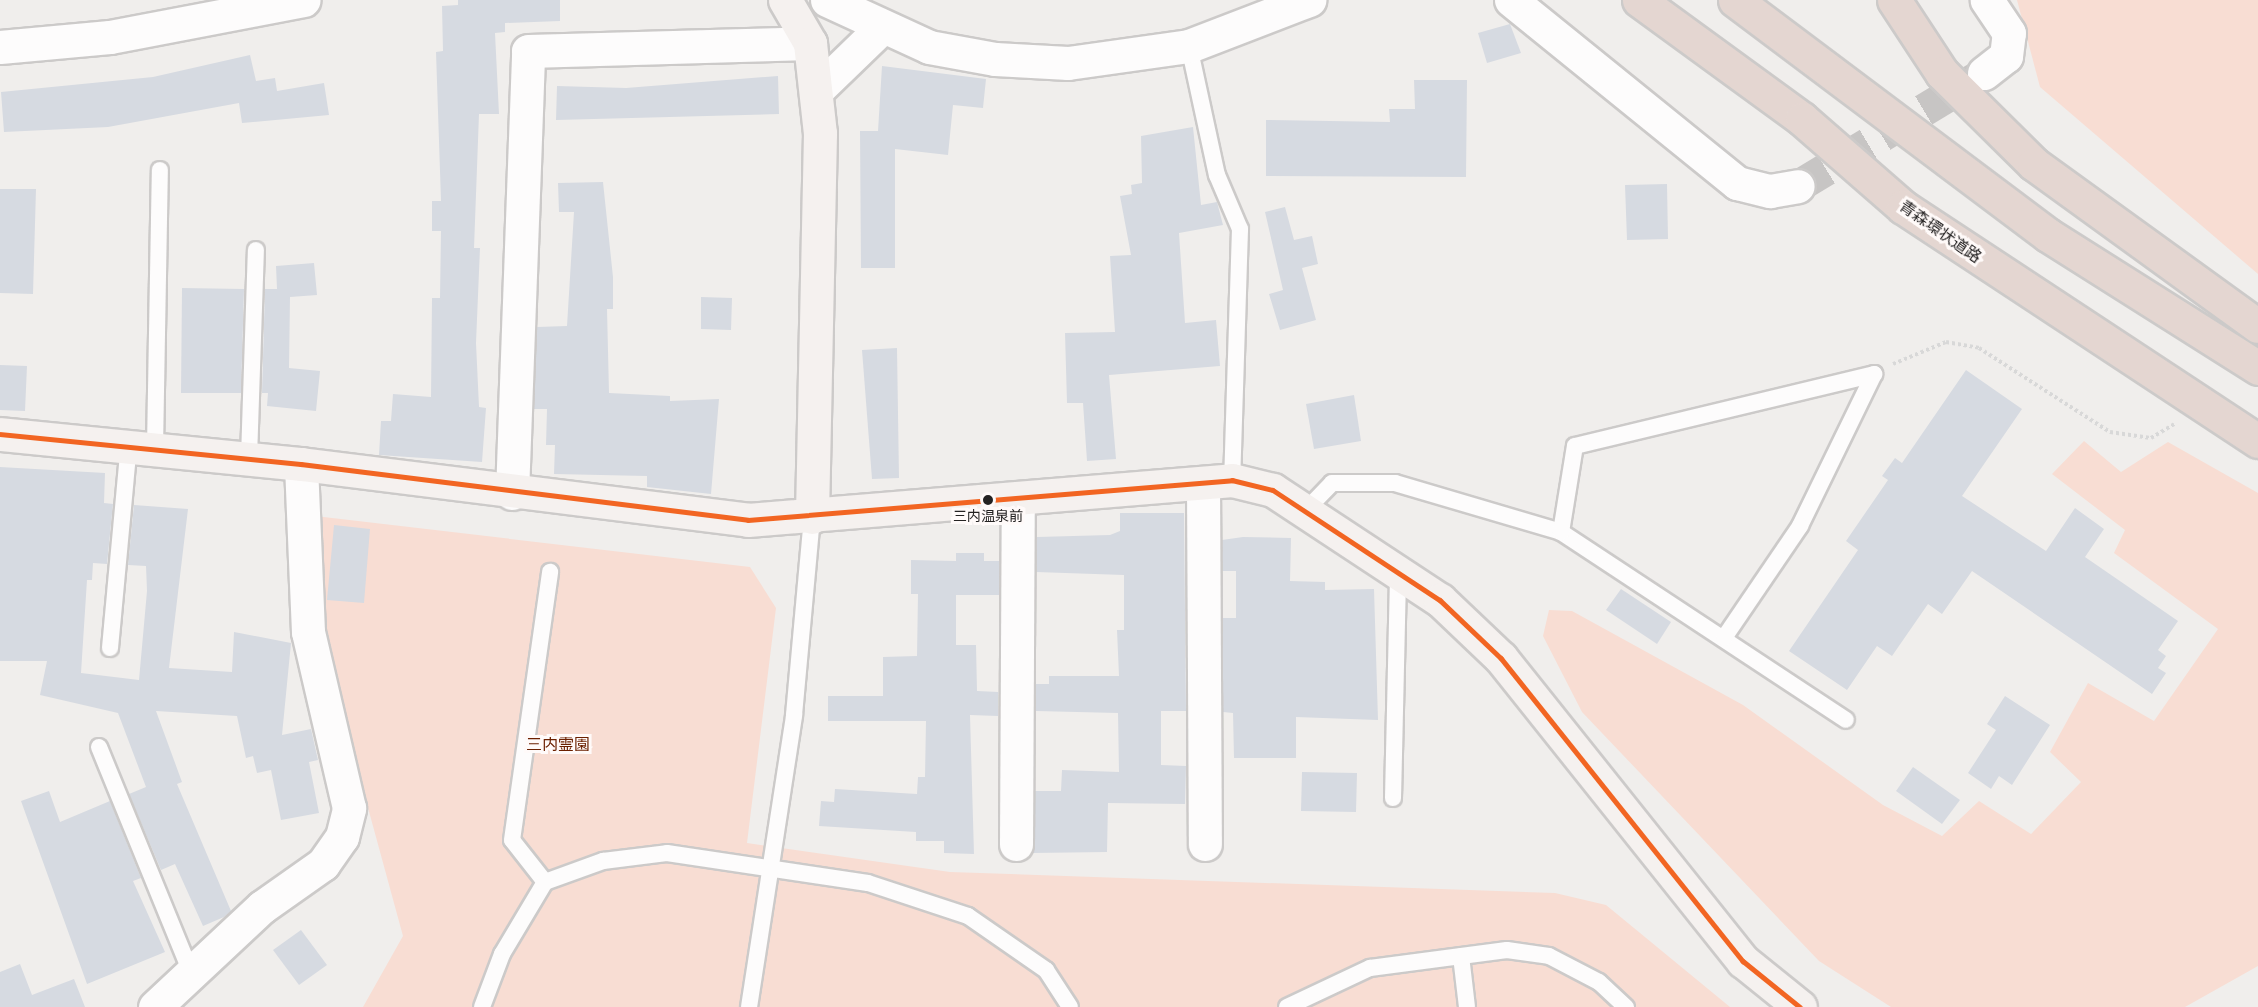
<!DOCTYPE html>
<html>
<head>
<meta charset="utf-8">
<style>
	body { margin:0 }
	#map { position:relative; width:2258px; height:1007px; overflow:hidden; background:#f0eeec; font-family:Signika,"Noto Sans JP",sans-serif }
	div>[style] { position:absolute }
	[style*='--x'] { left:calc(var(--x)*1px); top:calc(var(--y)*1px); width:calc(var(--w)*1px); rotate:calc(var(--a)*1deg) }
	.green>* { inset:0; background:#f8ddd3 }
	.building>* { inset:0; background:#d6dae1 }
	.street-tunnel>* { height:33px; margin-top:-16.5px; transform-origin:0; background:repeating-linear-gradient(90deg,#c7c5c4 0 33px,transparent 0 49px) }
	.path>* { height:4px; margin-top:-2px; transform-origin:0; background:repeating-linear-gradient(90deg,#d8d8d8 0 3px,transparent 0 6px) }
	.roads { filter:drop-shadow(2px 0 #cccac9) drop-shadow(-2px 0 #cccac9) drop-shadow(0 2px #cccac9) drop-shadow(0 -2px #cccac9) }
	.lane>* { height:16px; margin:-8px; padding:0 8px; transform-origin:8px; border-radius:8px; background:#fdfcfc }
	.street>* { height:33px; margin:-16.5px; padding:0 16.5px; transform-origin:16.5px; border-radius:16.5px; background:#fdfcfc }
	.secondary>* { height:33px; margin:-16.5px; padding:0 16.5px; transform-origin:16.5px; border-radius:16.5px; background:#f5f1ef }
	.highway>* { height:33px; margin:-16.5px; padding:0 16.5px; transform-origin:16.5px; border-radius:16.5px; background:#e4d6d1 }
	.bus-1>* { height:4.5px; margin:-2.25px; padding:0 2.25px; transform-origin:2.25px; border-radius:2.25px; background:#f26522 }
	.dots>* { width:16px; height:16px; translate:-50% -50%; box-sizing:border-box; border:3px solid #fffaf9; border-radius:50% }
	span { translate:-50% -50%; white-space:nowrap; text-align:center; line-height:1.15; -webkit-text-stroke:6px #fffaf9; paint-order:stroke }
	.bus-label { font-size:14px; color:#242222 }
	.street-label { font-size:16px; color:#242222 }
	.park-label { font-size:16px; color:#6b2000 }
</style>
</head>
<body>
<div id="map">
	<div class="green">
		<div style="clip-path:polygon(2017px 0,2258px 0,2258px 274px,2040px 87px)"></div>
		<div style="clip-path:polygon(2084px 441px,2121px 472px,2168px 442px,2258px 493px,2258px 966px,2185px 1007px,1891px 1007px,1819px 961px,1582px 712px,1543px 636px,1549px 610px,1572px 611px,1743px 705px,1883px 805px,1942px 836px,1979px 801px,2031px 834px,2081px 782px,2050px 752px,2088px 683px,2154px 721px,2218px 629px,2114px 553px,2125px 530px,2052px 474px)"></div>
		<div style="clip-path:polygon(315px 516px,750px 567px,776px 608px,747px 843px,950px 872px,1555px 893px,1606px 905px,1730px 1007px,363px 1007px,403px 936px,317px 621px)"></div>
	</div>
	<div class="building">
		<div style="clip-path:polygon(458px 0,560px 0,560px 21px,505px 23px,505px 32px,495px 33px,499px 114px,479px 114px,474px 248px,480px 248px,476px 343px,479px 407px,486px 408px,482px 462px,379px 455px,381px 421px,391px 421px,393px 394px,431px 397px,432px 298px,440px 298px,441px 231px,432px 231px,432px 201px,441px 201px,436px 52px,443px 51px,442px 6px,458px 5px)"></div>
		<div style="clip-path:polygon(1510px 24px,1521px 53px,1487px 63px,1478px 33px)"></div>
		<div style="clip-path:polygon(250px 55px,256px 81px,275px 78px,277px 91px,324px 83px,329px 115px,242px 123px,239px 103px,108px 127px,4px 132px,1px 92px,153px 77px)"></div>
		<div style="clip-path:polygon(882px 66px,986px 79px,983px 108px,953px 105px,948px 155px,895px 149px,895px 268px,861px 268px,860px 131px,878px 131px)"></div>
		<div style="clip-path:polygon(778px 76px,779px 114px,556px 120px,557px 86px,626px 88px)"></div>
		<div style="clip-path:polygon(1414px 80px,1467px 80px,1466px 177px,1266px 176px,1266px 120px,1390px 122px,1389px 109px,1415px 109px)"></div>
		<div style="clip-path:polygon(1193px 127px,1201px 205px,1217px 202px,1223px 225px,1179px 233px,1185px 323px,1216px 320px,1220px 366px,1109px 375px,1116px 459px,1087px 461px,1083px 403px,1067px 403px,1065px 333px,1115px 332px,1110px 256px,1131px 255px,1120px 196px,1132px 194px,1131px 185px,1142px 183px,1141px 136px)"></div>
		<div style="clip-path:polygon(603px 182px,613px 277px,613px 309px,607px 309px,609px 393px,670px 396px,670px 401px,719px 399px,711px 494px,647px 487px,647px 476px,554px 474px,555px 445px,546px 445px,547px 409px,534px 409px,537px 327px,567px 326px,574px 212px,559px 212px,558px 183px)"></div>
		<div style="clip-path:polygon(1667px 184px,1668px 239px,1627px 240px,1625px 185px)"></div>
		<div style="clip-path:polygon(0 189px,36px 189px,33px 294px,0 293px)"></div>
		<div style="clip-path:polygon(1285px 207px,1294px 240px,1312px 236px,1318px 264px,1302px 268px,1316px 320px,1280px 330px,1269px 294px,1283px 290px,1265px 212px)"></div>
		<div style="clip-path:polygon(314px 263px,317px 295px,290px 297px,289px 368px,320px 371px,316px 411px,267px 406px,268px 393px,262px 393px,265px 289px,277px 289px,276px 266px)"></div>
		<div style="clip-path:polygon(182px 288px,244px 289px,241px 393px,181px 393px)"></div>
		<div style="clip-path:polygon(701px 297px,732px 298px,731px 330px,701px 329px)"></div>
		<div style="clip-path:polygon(897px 348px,899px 478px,872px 479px,862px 350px)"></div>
		<div style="clip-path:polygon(0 365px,27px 366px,25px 411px,0 410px)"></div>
		<div style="clip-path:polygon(1966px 370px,2022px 409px,1962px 496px,2046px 551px,2075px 508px,2104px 529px,2085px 557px,2178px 621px,2158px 650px,2166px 656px,2158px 668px,2166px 673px,2152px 694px,1972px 571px,1942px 614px,1928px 604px,1892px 656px,1877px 646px,1847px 690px,1789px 651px,1858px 550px,1846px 541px,1888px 480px,1882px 476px,1895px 458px,1902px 463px)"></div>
		<div style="clip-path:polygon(1354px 395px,1361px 441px,1314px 449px,1306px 404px)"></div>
		<div style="clip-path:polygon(0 467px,105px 473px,104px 503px,113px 504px,107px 564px,93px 563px,92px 580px,87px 580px,81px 673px,139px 680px,147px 591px,146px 566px,128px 565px,134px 505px,188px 509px,169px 668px,232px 672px,234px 632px,291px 643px,282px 735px,311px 729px,318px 760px,309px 762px,319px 813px,281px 820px,271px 770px,257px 773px,253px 756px,246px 758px,237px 716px,156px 711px,182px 782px,177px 784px,231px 911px,224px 917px,203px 926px,175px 864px,161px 870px,129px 794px,146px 787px,118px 713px,40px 695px,47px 661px,0 661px)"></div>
		<div style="clip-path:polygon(1120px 513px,1184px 513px,1186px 711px,1161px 711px,1161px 765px,1186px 766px,1185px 804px,1108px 803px,1107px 852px,1032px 853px,1035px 791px,1061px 791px,1062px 770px,1119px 772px,1118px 713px,1036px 711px,1036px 684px,1049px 684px,1049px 676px,1119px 676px,1117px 630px,1124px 630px,1124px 575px,1036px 572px,1037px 537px,1110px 535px,1120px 531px)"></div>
		<div style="clip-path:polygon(334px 525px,370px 529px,364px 603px,327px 600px)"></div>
		<div style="clip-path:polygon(1243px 537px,1291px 538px,1290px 581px,1325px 582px,1325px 590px,1374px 589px,1378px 720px,1296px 717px,1296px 758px,1234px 758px,1233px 713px,1223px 712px,1222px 618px,1236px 618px,1236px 571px,1222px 571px,1222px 540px)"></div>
		<div style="clip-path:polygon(956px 553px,984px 553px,984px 561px,999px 561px,999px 595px,956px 595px,956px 645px,976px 645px,977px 691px,998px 692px,998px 716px,970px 715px,974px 854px,944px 853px,944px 841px,916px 841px,916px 832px,819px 826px,821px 801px,834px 802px,835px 789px,917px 794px,918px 777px,925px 777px,926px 721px,828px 721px,828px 696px,883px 696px,883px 657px,917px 656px,918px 594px,911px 594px,911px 560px,956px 561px)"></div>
		<div style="clip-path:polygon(1621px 589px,1671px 622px,1657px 644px,1606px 610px)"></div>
		<div style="clip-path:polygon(2005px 696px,2050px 725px,2012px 785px,1999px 776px,1991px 789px,1968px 773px,1996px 730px,1987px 724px)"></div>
		<div style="clip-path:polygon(1913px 767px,1960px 800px,1942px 824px,1896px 791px)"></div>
		<div style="clip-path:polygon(1302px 772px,1357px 773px,1356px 812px,1301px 811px)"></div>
		<div style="clip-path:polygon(49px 791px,60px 822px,110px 801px,141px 878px,133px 881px,165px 952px,87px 984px,21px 801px)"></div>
		<div style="clip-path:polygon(301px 930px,327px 965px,299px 985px,273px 950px)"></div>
		<div style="clip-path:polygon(20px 964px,32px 995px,74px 979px,85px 1007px,0 1007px,0 972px)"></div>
	</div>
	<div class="street-tunnel">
		<div style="--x:1798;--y:186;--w:216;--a:-31.2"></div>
	</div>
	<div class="path">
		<div style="--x:1893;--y:364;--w:57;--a:-22.5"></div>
		<div style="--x:1946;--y:342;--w:34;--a:10"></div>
		<div style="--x:1979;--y:348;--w:156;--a:32.7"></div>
		<div style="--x:2110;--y:432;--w:41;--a:8.3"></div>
		<div style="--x:2151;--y:438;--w:27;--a:-31"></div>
	</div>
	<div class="roads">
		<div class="lane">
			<div style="--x:1189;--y:46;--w:132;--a:77.8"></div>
			<div style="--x:1217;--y:175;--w:59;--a:66.9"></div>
			<div style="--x:1240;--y:229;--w:251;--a:91.8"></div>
			<div style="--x:155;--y:448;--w:278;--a:-89"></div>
			<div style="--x:249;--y:458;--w:208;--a:-88.1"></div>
			<div style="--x:1307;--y:509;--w:36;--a:-46"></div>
			<div style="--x:1332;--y:483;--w:63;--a:0"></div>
			<div style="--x:1395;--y:483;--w:173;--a:16.4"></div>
			<div style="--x:1561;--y:532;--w:341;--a:33.4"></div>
			<div style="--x:1561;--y:532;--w:87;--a:-80.8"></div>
			<div style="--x:1575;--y:446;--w:308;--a:-13.5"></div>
			<div style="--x:1874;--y:374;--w:169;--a:116"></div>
			<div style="--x:1800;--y:526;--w:135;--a:124.2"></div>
			<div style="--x:110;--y:648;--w:204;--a:-84.7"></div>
			<div style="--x:99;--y:747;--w:241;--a:67.8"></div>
			<div style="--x:1393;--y:798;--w:227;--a:-88.7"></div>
			<div style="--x:545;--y:882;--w:53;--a:-128.2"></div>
			<div style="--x:512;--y:840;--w:271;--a:-81.9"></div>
			<div style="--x:1461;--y:956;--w:51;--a:83.3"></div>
			<div style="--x:482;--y:1007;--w:57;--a:-69.3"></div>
			<div style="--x:502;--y:954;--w:84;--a:-59.2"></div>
			<div style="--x:545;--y:882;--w:62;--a:-19.9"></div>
			<div style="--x:603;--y:861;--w:64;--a:-7.1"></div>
			<div style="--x:667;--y:853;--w:203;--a:8.5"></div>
			<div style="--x:868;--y:883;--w:105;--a:18.3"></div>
			<div style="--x:968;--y:916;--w:95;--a:34.7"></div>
			<div style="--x:1046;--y:970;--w:44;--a:57"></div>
			<div style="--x:749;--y:1007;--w:295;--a:-81.2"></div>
			<div style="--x:794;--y:715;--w:199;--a:-84.8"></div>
			<div style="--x:1287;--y:1007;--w:92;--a:-25.2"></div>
			<div style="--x:1370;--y:968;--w:138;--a:-7.5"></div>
			<div style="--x:1507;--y:950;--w:42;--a:8.1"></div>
			<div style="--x:1549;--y:956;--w:56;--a:27.5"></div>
			<div style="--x:1599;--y:982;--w:37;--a:43"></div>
		</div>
		<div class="street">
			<div style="--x:827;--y:0;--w:112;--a:24.7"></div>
			<div style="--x:929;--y:47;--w:67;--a:10.3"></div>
			<div style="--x:995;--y:59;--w:73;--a:3.1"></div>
			<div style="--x:1068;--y:63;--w:122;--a:-8"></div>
			<div style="--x:1189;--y:46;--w:129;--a:-21"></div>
			<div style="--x:1511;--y:0;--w:291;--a:39"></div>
			<div style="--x:1737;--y:183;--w:34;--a:14"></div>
			<div style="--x:1770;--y:191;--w:28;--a:-10"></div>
			<div style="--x:0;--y:47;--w:110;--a:-5.2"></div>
			<div style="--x:110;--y:37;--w:197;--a:-10.8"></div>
			<div style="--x:1984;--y:73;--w:28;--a:-38"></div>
			<div style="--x:2006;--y:56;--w:23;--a:-83"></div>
			<div style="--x:2009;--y:33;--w:40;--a:-124"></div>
			<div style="--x:816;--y:91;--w:89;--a:-44.1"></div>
			<div style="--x:1203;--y:483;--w:361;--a:89.7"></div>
			<div style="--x:512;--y:493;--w:442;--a:-87.9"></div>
			<div style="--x:528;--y:51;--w:282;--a:-1.6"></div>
			<div style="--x:1016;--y:844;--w:346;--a:-89.7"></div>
			<div style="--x:155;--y:1007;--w:146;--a:-43.1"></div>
			<div style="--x:262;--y:907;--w:75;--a:-35.2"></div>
			<div style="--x:323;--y:864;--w:33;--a:-55"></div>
			<div style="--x:342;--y:837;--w:30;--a:-76"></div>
			<div style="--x:349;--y:808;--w:181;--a:-103.1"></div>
			<div style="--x:308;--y:632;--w:168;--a:-92.4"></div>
		</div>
		<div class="secondary">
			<div style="--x:785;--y:0;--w:50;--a:59.8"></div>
			<div style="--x:810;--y:43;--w:91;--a:83.7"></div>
			<div style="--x:820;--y:133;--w:384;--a:91.2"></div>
			<div style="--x:0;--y:434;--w:302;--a:5.7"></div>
			<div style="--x:301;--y:464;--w:450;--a:7.1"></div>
			<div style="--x:748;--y:520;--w:486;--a:-4.7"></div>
			<div style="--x:1232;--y:480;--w:42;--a:13.7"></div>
			<div style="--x:1273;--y:490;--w:200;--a:33.4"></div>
			<div style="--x:1440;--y:600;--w:84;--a:43.6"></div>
			<div style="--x:1501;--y:658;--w:388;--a:51.4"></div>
			<div style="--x:1743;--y:961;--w:73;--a:38.9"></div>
		</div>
		<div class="highway">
			<div style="--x:1639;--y:0;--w:202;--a:36.1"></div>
			<div style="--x:1802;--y:119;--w:134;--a:41.1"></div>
			<div style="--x:1903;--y:207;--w:425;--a:33.4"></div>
			<div style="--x:1735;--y:0;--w:391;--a:36.9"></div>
			<div style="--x:2048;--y:235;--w:249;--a:32.3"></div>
			<div style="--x:1894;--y:0;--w:87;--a:56.7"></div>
			<div style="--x:1942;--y:73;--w:129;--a:44.7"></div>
			<div style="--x:2034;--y:164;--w:276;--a:35.9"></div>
		</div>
	</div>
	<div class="bus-1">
		<div style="--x:0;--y:434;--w:302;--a:5.7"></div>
		<div style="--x:301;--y:464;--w:450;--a:7.1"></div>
		<div style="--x:748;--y:520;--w:486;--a:-4.7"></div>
		<div style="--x:1232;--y:480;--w:42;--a:13.7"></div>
		<div style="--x:1273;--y:490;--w:200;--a:33.4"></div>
		<div style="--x:1440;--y:600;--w:84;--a:43.6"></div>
		<div style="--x:1501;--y:658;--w:388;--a:51.4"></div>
		<div style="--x:1743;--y:961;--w:73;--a:38.9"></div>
	</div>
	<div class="dots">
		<div style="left:988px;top:500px;background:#242222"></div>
	</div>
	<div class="bus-label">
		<span style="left:988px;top:517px">三内温泉前</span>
	</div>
	<div class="street-label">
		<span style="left:1940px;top:232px;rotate:35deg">青森環状道路</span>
	</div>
	<div class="park-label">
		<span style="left:558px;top:745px">三内霊園</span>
	</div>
</div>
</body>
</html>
